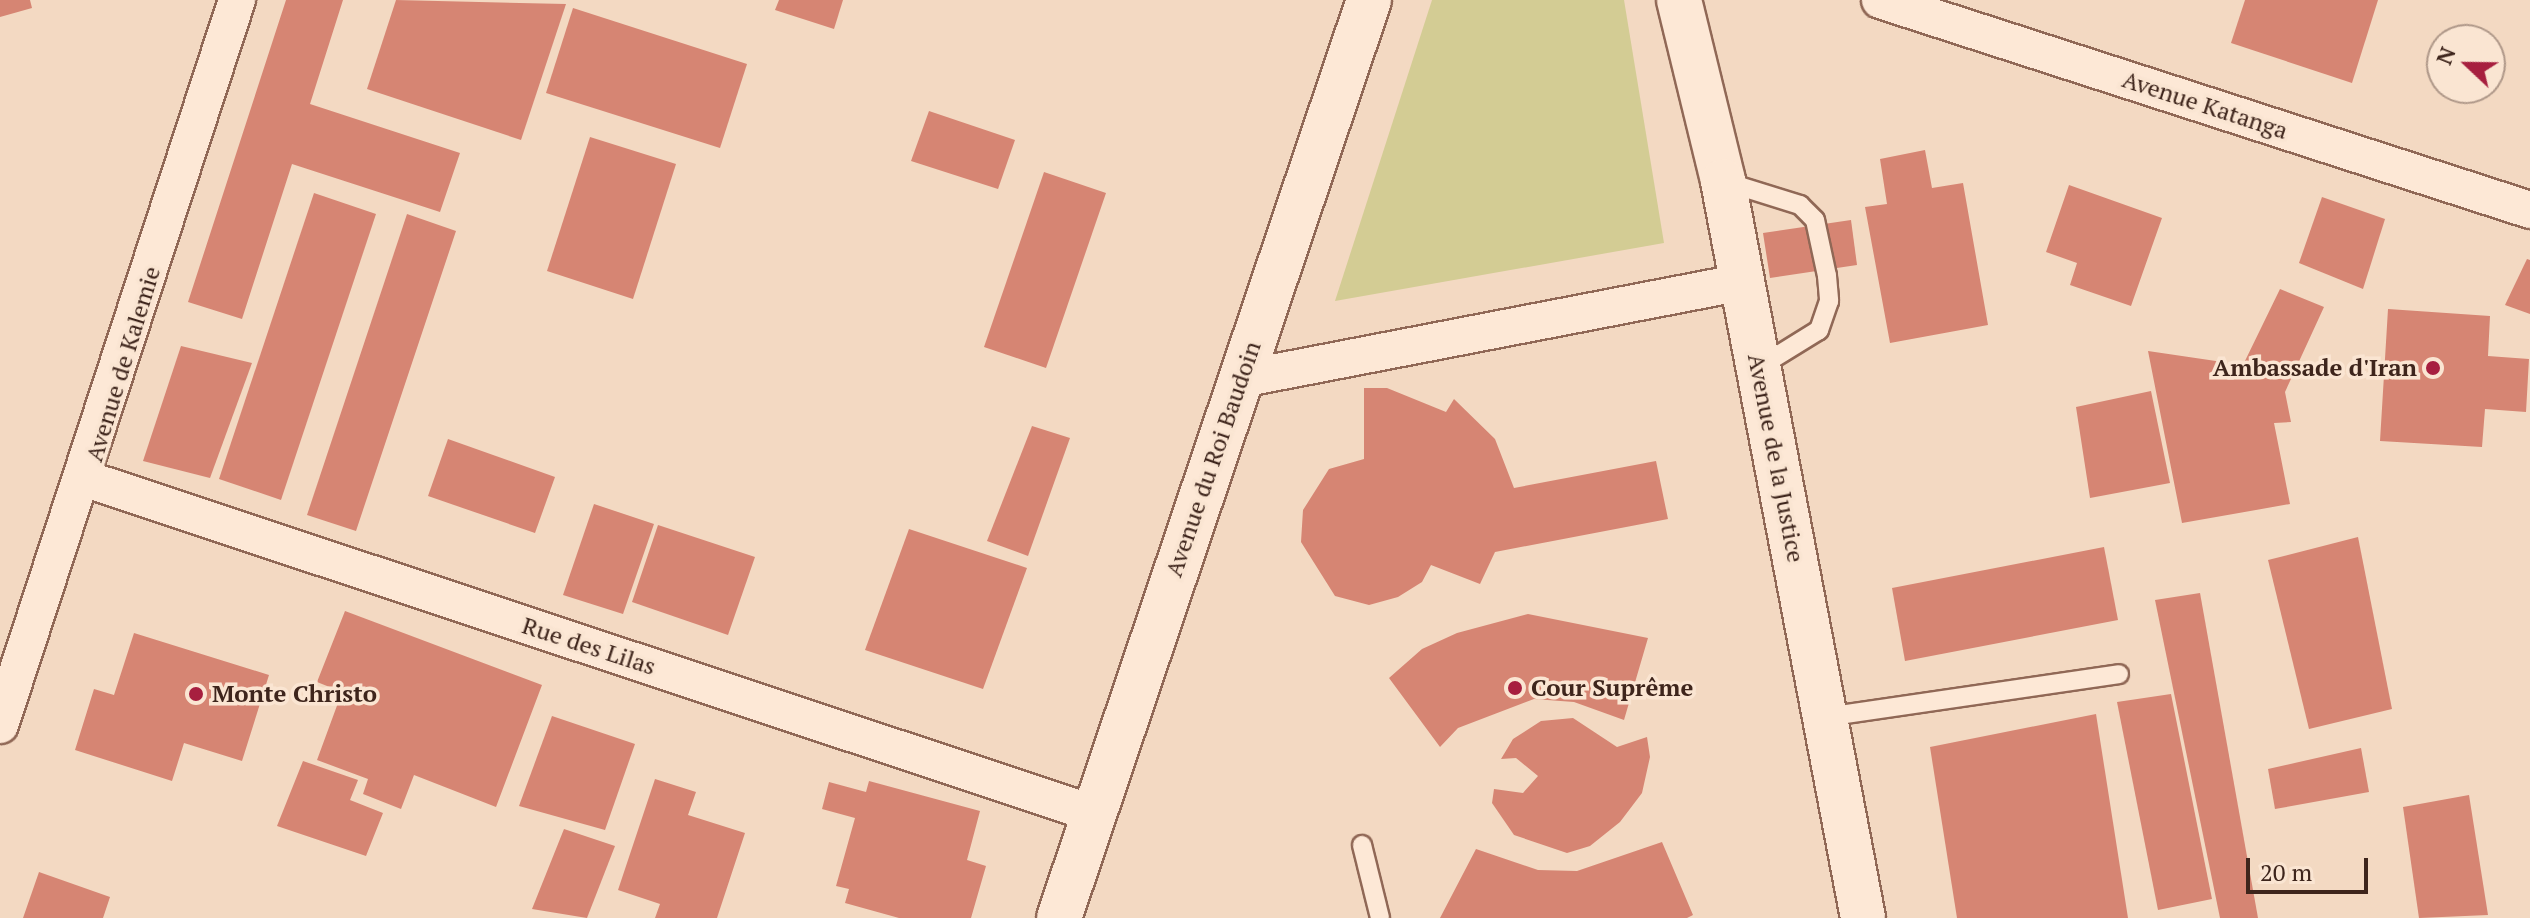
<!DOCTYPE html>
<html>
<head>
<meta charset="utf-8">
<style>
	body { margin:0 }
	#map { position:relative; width:2530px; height:918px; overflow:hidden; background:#f3d9c2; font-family:"PT Serif",serif }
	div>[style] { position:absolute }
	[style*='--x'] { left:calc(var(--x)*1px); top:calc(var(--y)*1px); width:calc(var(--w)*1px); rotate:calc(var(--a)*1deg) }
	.green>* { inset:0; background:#d3cc94 }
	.building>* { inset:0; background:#d68573 }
	.roads { filter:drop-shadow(2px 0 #906856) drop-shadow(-2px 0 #906856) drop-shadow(0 2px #906856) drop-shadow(0 -2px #906856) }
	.lane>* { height:18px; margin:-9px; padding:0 9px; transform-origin:9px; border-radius:9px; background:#fde8d6 }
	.street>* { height:36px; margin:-18px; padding:0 18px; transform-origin:18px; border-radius:18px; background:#fde8d6 }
	.secondary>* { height:44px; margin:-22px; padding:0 22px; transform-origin:22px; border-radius:22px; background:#fde8d6 }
	.dots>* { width:22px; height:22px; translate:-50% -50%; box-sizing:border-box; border:4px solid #fae5d2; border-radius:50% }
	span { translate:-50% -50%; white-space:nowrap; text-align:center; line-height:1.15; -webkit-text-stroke:7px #fae5d2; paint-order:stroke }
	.street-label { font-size:24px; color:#3e251c }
	.poi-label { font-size:24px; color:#3e251c; font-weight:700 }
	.right { translate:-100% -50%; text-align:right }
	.left { translate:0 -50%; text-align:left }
	.north { position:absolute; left:2426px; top:24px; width:80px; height:80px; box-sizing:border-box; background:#fae5d2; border:2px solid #af9889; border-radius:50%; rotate:292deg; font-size:22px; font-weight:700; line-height:32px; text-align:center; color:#3e251c }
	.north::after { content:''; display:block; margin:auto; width:28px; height:36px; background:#a71f3f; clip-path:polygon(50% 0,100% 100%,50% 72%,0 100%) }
	.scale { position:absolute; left:2246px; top:858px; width:122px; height:36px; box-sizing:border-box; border:4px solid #3e251c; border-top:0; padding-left:10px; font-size:24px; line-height:28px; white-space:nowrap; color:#3e251c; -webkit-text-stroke:6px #fae5d2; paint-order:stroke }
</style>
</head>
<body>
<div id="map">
	<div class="green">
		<div style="clip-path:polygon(1432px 0,1624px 0,1664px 243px,1335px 301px)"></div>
	</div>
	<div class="building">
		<div style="clip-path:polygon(0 0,30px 0,32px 8px,0 17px)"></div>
		<div style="clip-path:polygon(286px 0,343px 0,310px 104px,460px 153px,440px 212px,292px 164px,242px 319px,188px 302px)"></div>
		<div style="clip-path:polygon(396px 0,566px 4px,521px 140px,367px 89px)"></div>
		<div style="clip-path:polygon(779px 0,843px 0,834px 29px,775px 10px)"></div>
		<div style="clip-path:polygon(2245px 0,2378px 0,2352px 83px,2231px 43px)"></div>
		<div style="clip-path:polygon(573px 8px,747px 64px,720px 148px,546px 93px)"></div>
		<div style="clip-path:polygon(929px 111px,1015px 140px,998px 189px,911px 161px)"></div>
		<div style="clip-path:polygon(590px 137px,676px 164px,633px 299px,547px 271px)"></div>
		<div style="clip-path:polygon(1925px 150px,1932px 188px,1963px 183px,1988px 325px,1890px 343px,1865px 207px,1887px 204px,1880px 159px)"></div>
		<div style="clip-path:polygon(1044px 172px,1106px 193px,1046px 368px,984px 347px)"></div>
		<div style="clip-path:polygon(2069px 185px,2162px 218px,2131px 306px,2070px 285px,2077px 263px,2046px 252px)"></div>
		<div style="clip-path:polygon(314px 193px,376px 214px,281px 500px,219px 479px)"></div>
		<div style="clip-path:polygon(2322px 197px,2385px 219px,2363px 289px,2299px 263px)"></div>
		<div style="clip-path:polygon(407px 214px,456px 231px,356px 531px,307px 515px)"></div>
		<div style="clip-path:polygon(1851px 220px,1857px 265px,1770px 278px,1763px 233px)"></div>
		<div style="clip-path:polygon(2527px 259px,2530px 260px,2530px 314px,2505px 305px)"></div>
		<div style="clip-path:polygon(2280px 289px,2324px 307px,2285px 392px,2291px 422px,2274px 423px,2290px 504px,2182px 523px,2148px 351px,2243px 365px)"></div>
		<div style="clip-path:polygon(2388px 309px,2490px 316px,2488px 356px,2529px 359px,2526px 412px,2485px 409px,2482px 447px,2380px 441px)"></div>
		<div style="clip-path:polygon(181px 346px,252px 363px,210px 478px,143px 461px)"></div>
		<div style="clip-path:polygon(1364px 388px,1387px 388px,1446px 412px,1454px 399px,1495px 439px,1514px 488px,1656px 461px,1668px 519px,1495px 552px,1480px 584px,1431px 565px,1422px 582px,1398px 597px,1369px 605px,1335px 596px,1301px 542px,1303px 510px,1329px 469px,1364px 459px)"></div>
		<div style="clip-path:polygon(2151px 391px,2170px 483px,2090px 498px,2076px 407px)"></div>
		<div style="clip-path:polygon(1032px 426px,1070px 438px,1028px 556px,987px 541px)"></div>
		<div style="clip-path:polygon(448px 439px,555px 477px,535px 533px,428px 496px)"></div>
		<div style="clip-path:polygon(594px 504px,654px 524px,623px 614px,563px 595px)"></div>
		<div style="clip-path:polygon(658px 525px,755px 557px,728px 635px,632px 602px)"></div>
		<div style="clip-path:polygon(909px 529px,1027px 568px,983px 689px,865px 650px)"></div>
		<div style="clip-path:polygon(2358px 537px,2392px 709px,2309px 729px,2268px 560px)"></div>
		<div style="clip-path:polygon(2104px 547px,2118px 620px,1905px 661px,1892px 588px)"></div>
		<div style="clip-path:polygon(2200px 593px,2258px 918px,2220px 918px,2155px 600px)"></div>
		<div style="clip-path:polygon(345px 611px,542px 685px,496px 807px,414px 775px,401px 809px,363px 794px,368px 779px,317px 760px,342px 692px,317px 682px)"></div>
		<div style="clip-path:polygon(1528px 614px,1648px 638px,1624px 720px,1574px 702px,1534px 699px,1458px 728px,1440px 747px,1389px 678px,1422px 649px,1457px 633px)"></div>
		<div style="clip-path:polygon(134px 633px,269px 675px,242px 761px,184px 743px,172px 781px,75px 750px,94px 689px,114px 695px)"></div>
		<div style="clip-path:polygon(2171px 694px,2212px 899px,2158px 910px,2117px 702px)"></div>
		<div style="clip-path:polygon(2096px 714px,2128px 918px,1957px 918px,1930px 747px)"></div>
		<div style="clip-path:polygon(552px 716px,635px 744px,605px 830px,519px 806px)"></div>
		<div style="clip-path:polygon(1573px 718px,1617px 747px,1647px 737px,1650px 757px,1642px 793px,1620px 822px,1590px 846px,1567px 853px,1514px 835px,1492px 803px,1494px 789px,1523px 793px,1538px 776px,1516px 758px,1501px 759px,1513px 739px,1541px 721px)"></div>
		<div style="clip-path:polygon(2361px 748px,2369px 792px,2275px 809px,2268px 769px)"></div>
		<div style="clip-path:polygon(303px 761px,358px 780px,350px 800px,383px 813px,366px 856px,277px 826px)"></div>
		<div style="clip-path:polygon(655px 779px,696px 792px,688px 815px,745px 833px,717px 918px,655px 918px,660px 904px,618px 890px)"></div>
		<div style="clip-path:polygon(869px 781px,980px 811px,967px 860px,986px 866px,971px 918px,899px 918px,845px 903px,849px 889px,836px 886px,855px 818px,822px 809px,829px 782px,866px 792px)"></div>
		<div style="clip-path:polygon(2469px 795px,2488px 915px,2419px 918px,2403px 807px)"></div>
		<div style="clip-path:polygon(564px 829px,615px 846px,587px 918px,532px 909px)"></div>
		<div style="clip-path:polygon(1662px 842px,1693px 915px,1687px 918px,1440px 918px,1476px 849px,1538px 870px,1577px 871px)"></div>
		<div style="clip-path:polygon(39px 872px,110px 897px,103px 918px,23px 918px)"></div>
	</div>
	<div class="roads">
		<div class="lane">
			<div style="--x:1723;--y:181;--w:81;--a:17.3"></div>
			<div style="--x:1800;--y:205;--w:21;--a:45"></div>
			<div style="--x:1815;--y:220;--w:57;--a:77.9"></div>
			<div style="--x:1827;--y:276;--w:25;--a:85"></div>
			<div style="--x:1829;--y:301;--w:31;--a:109"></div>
			<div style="--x:1819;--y:330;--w:70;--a:148.3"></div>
			<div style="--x:1825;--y:717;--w:297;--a:-8.3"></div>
			<div style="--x:1362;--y:845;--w:75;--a:76.1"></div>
		</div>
		<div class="street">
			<div style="--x:1880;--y:0;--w:683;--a:17.9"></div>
			<div style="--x:1241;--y:379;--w:511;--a:-10.94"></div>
			<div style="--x:86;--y:479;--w:1060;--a:18.37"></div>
			<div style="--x:0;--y:725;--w:763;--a:-71.9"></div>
		</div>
		<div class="secondary">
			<div style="--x:1679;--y:0;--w:186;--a:76.3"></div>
			<div style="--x:1723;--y:181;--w:750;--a:79.24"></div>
			<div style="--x:1059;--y:918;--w:969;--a:-71.34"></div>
		</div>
	</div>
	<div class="dots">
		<div style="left:2433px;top:368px;background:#a71f3f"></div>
		<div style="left:1515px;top:688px;background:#a71f3f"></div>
		<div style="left:196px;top:694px;background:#a71f3f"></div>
	</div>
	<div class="street-label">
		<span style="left:2205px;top:105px;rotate:18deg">Avenue Katanga</span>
		<span style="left:123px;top:364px;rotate:-73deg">Avenue de Kalemie</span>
		<span style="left:1776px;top:458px;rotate:79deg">Avenue de la Justice</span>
		<span style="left:1213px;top:459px;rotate:-71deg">Avenue du Roi Baudoin</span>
		<span style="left:589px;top:646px;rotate:18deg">Rue des Lilas</span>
	</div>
	<div class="poi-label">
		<span class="right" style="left:2417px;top:368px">Ambassade d'Iran</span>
		<span class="left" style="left:1531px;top:688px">Cour Suprême</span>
		<span class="left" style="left:212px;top:694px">Monte Christo</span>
	</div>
	<div class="north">N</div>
	<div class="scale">20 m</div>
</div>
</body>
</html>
